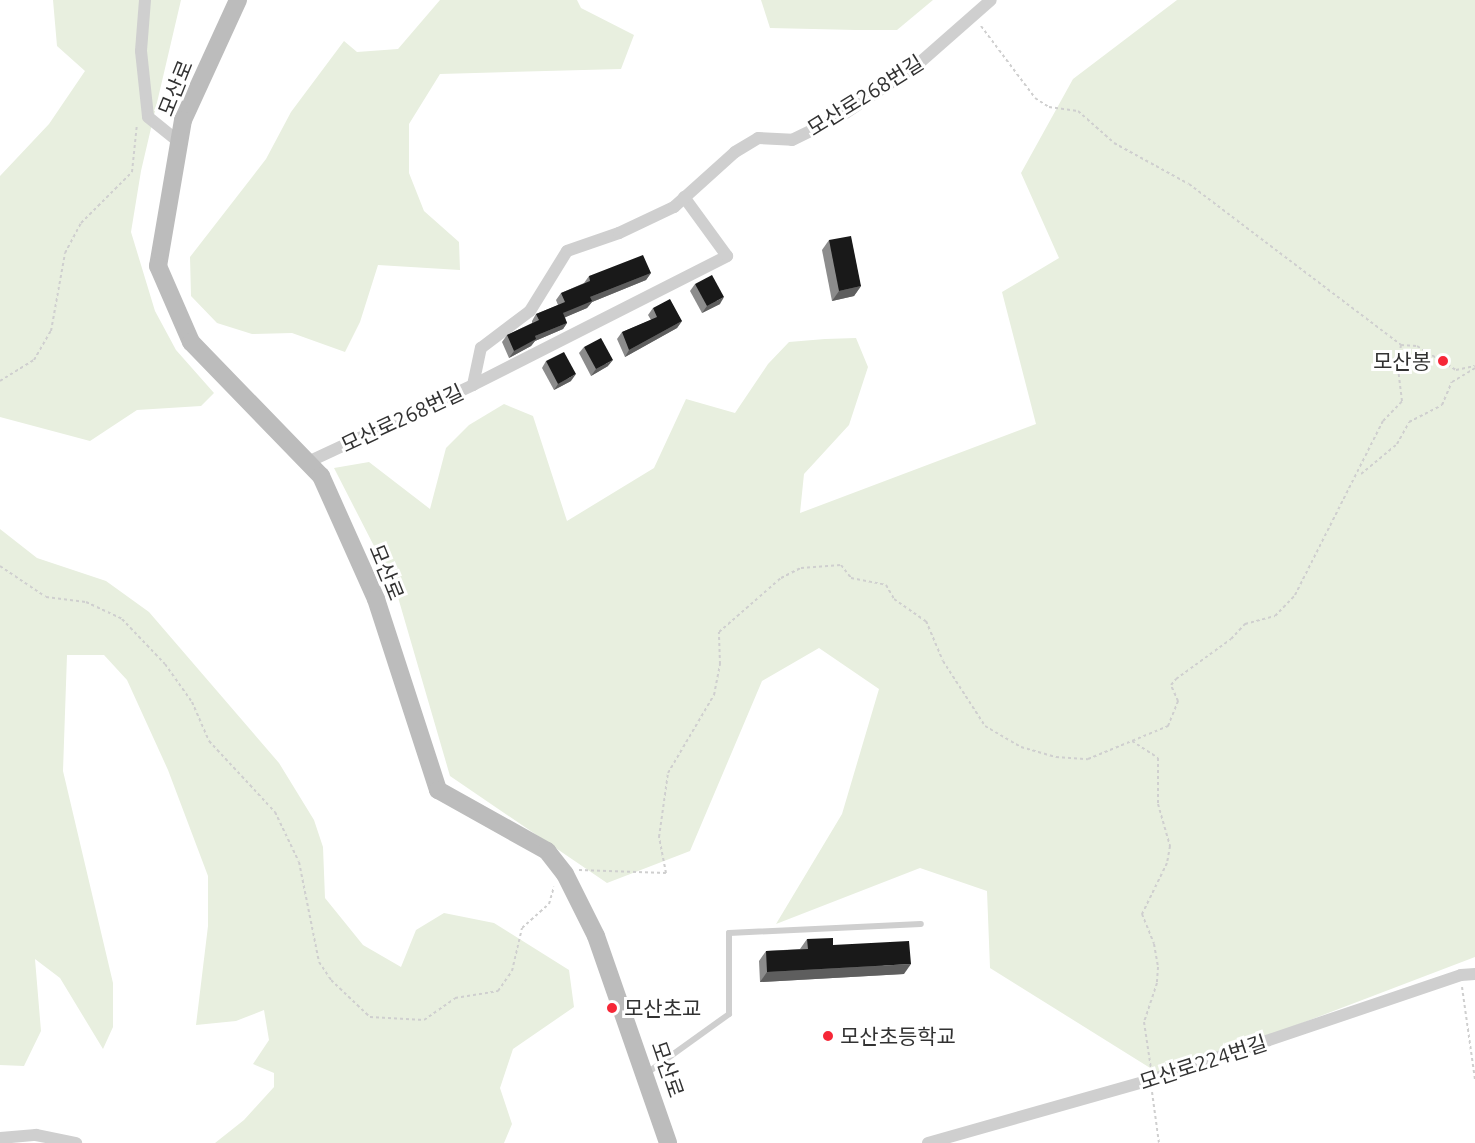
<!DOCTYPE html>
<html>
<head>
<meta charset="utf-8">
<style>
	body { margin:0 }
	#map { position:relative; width:1475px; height:1143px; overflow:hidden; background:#fff; font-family:Ubuntu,"Noto Sans KR",sans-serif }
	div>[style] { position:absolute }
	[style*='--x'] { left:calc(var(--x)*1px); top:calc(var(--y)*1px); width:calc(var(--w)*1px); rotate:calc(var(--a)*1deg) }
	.green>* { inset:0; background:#e8efdf }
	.path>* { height:2px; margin-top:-1px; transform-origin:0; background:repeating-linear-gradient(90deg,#cfcfcf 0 3px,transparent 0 6px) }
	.lane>* { height:6px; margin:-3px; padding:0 3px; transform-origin:3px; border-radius:3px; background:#cfcfcf }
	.street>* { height:12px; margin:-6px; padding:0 6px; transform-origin:6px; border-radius:6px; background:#cfcfcf }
	.secondary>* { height:18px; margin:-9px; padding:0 9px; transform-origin:9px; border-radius:9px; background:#bcbcbc }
	.wall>* { inset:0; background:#8c8c8c }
	.shaded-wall>* { inset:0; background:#5e5e5e }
	.building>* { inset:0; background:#191919 }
	.dots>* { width:16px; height:16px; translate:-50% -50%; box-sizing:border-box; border:3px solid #fff; border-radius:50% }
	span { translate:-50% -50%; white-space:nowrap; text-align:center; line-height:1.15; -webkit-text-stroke:6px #fff; paint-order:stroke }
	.street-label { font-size:21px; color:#323232 }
	.poi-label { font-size:21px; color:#323232 }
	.right { translate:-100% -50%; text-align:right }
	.left { translate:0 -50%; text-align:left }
</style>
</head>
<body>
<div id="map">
	<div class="green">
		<div style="clip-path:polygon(53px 0,181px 0,141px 171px,131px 232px,155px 311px,176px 350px,214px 393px,201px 406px,137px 410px,90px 441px,0 417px,0 176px,49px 124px,85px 71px,57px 46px)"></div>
		<div style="clip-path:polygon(440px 0,577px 0,581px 8px,634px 35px,621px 69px,440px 74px,409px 124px,409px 173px,424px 211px,459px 242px,460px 270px,378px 265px,360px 322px,345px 352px,292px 333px,252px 334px,217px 323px,191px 296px,190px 257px,266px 159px,291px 112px,344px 41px,357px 52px,398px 49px)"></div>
		<div style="clip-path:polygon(761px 0,933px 0,897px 30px,856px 30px,770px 28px)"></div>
		<div style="clip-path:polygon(1177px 0,1475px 0,1475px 957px,1163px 1076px,990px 968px,987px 891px,920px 868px,776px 924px,842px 814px,879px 689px,819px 648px,762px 681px,690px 851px,607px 883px,450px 776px,395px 587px,334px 468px,369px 462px,430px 509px,446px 448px,469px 425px,504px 404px,533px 416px,567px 521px,654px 468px,686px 399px,735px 413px,768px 364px,789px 342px,825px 339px,856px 338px,868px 367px,849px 425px,804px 474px,800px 513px,1036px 424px,1002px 292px,1059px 258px,1021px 173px,1073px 79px)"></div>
		<div style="clip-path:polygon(0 529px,37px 558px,106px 581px,149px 612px,279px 763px,314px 820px,323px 847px,325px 898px,363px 945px,401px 967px,416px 930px,444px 913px,494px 923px,569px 970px,574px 1007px,513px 1049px,500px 1088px,512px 1124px,504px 1143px,215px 1143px,244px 1120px,274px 1087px,274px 1073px,253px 1064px,269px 1040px,264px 1010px,236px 1021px,196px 1025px,208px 926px,208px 876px,168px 770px,127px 680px,104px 655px,67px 655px,63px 771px,113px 983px,113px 1027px,103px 1049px,60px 978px,35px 959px,41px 1031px,24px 1066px,0 1065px)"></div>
	</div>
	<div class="path">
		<div style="--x:981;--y:26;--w:90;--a:53.1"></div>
		<div style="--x:1035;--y:98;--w:17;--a:33"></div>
		<div style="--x:1049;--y:107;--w:29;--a:8"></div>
		<div style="--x:1078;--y:111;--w:48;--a:41.6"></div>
		<div style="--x:1114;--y:143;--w:85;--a:28.7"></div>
		<div style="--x:1189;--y:184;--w:266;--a:37.2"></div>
		<div style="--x:1401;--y:345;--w:16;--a:4"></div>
		<div style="--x:1417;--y:346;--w:46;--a:31.6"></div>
		<div style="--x:1456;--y:370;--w:19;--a:-12"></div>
		<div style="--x:0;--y:381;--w:40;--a:-32"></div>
		<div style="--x:34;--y:360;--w:34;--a:-60"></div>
		<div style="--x:51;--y:331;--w:79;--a:-79.8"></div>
		<div style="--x:65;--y:253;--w:34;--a:-62"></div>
		<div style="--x:81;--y:223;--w:72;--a:-45"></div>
		<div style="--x:132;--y:172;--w:48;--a:-84.1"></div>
		<div style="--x:1361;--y:474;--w:47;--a:-39.8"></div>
		<div style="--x:1397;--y:444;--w:25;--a:-61"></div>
		<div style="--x:1409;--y:422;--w:37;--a:-27"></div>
		<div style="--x:1442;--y:405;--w:25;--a:-67"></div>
		<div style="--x:1452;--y:382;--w:27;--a:-31"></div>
		<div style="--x:0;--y:566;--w:55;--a:34"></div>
		<div style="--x:46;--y:597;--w:40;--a:7.1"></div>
		<div style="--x:86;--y:602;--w:40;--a:25"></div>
		<div style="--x:122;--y:619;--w:62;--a:46.3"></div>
		<div style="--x:165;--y:664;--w:47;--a:54.6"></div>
		<div style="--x:192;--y:702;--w:43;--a:66.4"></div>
		<div style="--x:209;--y:741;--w:97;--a:47.1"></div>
		<div style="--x:275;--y:812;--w:55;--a:64.4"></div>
		<div style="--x:299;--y:862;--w:102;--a:78.7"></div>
		<div style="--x:319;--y:962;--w:22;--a:56"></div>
		<div style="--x:331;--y:980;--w:54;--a:43.5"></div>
		<div style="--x:370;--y:1017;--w:54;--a:3.2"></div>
		<div style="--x:424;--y:1020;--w:38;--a:-35"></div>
		<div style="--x:455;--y:998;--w:44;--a:-9.2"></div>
		<div style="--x:498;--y:991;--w:24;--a:-55"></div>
		<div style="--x:512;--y:971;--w:44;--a:-76.9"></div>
		<div style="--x:522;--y:928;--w:36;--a:-42"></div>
		<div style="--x:549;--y:904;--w:18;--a:-74"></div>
		<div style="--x:1132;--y:741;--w:31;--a:33"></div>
		<div style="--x:1158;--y:758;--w:46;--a:90"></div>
		<div style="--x:1158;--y:804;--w:44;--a:74.1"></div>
		<div style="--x:1170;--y:846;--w:17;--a:100"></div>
		<div style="--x:1167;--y:863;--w:57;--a:116.1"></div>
		<div style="--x:1142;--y:914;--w:32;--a:68"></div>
		<div style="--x:1154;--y:944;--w:23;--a:80"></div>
		<div style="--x:1158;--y:967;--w:16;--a:94"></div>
		<div style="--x:1157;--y:983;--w:41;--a:108.4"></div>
		<div style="--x:1144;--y:1022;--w:48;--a:81.5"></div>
		<div style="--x:579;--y:870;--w:87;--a:2"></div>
		<div style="--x:666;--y:873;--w:37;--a:-101"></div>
		<div style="--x:659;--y:837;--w:65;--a:-82"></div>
		<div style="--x:668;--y:773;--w:91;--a:-59.5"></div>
		<div style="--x:714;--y:695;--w:32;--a:-79"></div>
		<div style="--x:720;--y:664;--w:32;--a:-92"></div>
		<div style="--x:719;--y:632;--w:82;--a:-41.1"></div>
		<div style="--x:781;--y:578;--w:22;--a:-27"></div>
		<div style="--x:801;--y:568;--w:40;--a:-4.3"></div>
		<div style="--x:841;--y:565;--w:16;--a:52"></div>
		<div style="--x:851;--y:578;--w:36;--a:11"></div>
		<div style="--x:886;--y:585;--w:16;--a:60"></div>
		<div style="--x:894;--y:599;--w:39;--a:35"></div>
		<div style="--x:926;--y:621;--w:43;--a:67"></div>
		<div style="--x:943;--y:661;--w:77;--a:57.1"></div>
		<div style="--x:985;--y:726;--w:42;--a:30.3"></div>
		<div style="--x:1021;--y:747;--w:36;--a:16"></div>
		<div style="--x:1056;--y:757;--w:32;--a:4"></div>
		<div style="--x:1088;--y:759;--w:87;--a:-22.4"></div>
		<div style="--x:1168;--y:726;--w:27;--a:-68"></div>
		<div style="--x:1178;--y:701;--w:17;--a:-114"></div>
		<div style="--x:1171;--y:685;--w:8;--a:-50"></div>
		<div style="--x:1176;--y:679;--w:68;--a:-36"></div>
		<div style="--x:1231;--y:639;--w:21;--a:-47"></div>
		<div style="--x:1245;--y:624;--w:31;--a:-15"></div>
		<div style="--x:1275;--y:616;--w:29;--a:-46"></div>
		<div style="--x:1295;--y:595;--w:195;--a:-63.2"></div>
		<div style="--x:1383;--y:421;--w:28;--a:-46"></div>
		<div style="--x:1402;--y:401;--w:35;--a:-97"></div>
		<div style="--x:1398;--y:366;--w:21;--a:-82"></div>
		<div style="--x:1462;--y:987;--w:94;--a:82"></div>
		<div style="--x:1152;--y:1092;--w:51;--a:82.2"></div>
	</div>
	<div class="lane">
		<div style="--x:647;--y:1073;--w:101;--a:-35.7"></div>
		<div style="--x:729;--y:1014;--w:81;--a:-90"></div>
		<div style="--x:729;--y:933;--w:192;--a:-2.7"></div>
	</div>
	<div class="street">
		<div style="--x:145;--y:0;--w:51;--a:94.5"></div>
		<div style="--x:141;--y:51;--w:66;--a:83.9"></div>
		<div style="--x:148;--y:117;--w:40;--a:39"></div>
		<div style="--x:473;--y:385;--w:285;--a:-26.9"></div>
		<div style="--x:727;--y:256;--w:73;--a:-126.1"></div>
		<div style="--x:308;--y:462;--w:182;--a:-25"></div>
		<div style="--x:473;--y:385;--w:38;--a:-78"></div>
		<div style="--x:481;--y:348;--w:61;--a:-37.1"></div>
		<div style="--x:530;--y:311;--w:70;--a:-58.3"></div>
		<div style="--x:567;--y:251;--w:55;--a:-19.1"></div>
		<div style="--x:619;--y:233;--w:61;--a:-25.3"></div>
		<div style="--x:674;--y:207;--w:82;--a:-42"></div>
		<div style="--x:735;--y:152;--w:27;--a:-31"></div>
		<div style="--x:758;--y:138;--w:34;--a:3"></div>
		<div style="--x:792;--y:140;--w:55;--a:-26.1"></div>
		<div style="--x:841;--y:116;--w:92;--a:-33.9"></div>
		<div style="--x:917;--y:65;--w:98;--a:-41.3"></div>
		<div style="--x:0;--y:1138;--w:36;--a:-5"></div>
		<div style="--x:36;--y:1135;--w:41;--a:11.3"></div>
		<div style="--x:928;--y:1143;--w:232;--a:-15.8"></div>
		<div style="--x:1151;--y:1080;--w:327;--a:-18.7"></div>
		<div style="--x:1461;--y:975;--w:14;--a:-4"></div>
	</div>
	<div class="secondary">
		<div style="--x:238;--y:0;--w:132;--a:114.6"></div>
		<div style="--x:183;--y:120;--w:148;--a:99.7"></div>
		<div style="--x:158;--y:266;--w:83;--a:66.5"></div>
		<div style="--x:191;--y:342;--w:187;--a:45.9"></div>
		<div style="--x:321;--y:476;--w:135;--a:65.9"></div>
		<div style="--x:376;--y:599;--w:201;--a:72"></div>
		<div style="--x:438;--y:790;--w:125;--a:29.2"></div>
		<div style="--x:547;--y:851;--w:29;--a:52"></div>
		<div style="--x:565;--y:874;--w:69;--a:63.4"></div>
		<div style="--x:596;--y:936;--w:219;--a:70.8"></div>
	</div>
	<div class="wall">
		<div style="clip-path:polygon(829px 240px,861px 286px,854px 296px,832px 301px,822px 250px)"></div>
		<div style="clip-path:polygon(651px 273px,646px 280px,592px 302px,587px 308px,565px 317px,567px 323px,563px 329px,535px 341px,531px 346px,509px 358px,502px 342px,507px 335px,532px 323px,532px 321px,536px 314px,558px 305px,556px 300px,561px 293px,584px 283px,589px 276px)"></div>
		<div style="clip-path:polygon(695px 284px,720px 304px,702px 313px,690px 291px)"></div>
		<div style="clip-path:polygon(653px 308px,682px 321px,677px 328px,625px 357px,617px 339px,622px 332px,651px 320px,648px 315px)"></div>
		<div style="clip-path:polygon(584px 347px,608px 366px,591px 376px,579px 353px)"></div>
		<div style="clip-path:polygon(546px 361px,571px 381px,554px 390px,542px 368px)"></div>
		<div style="clip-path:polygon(807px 939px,833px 945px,904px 974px,760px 982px,759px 961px,766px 951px,800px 949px)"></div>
	</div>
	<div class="shaded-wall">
		<div style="clip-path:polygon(651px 273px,646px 280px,592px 302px,587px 308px,559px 320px,563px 313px,590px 297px)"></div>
		<div style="clip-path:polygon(861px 286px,854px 296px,832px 301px,839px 291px)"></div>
		<div style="clip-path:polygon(724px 297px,720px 304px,702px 313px,707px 306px)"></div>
		<div style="clip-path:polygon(682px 321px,677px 328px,625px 357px,629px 350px)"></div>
		<div style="clip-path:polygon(567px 323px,563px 329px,535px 341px,531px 346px,509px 358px,514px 351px,535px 336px)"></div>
		<div style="clip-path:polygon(613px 360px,608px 366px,591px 376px,596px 369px)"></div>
		<div style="clip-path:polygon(576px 374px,571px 381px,554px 390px,558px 384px)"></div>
		<div style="clip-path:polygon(911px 964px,904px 974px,760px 982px,767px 972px)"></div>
	</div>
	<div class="building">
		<div style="clip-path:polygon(851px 236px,861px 286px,839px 291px,829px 240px)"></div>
		<div style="clip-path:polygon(643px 255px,651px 273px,590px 297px,592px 301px,563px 313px,567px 323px,535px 336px,536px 339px,514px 351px,507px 335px,539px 320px,536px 314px,565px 302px,561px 293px,590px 281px,589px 276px)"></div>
		<div style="clip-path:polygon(712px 275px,724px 297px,707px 306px,695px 284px)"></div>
		<div style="clip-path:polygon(670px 299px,682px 321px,629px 350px,622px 332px,657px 317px,653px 308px)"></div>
		<div style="clip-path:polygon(601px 338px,613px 360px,596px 369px,584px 347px)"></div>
		<div style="clip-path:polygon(564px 352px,576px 374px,558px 384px,546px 361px)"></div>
		<div style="clip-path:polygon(833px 938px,833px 945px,909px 941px,911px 964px,767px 972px,766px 951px,808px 949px,807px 939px)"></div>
	</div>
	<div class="dots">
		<div style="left:1443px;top:361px;background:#f62737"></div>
		<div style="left:612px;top:1008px;background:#f62737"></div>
		<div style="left:828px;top:1036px;background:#f62737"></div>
	</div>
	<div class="street-label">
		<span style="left:175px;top:88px;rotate:-68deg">모산로</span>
		<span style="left:865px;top:95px;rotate:-32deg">모산로268번길</span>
		<span style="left:402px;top:418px;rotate:-25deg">모산로268번길</span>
		<span style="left:387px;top:572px;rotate:68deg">모산로</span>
		<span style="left:1203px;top:1062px;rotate:-18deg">모산로224번길</span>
		<span style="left:668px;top:1069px;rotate:71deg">모산로</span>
	</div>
	<div class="poi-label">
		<span class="right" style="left:1431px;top:361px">모산봉</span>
		<span class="left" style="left:624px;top:1008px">모산초교</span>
		<span class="left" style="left:840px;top:1036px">모산초등학교</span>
	</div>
</div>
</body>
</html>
